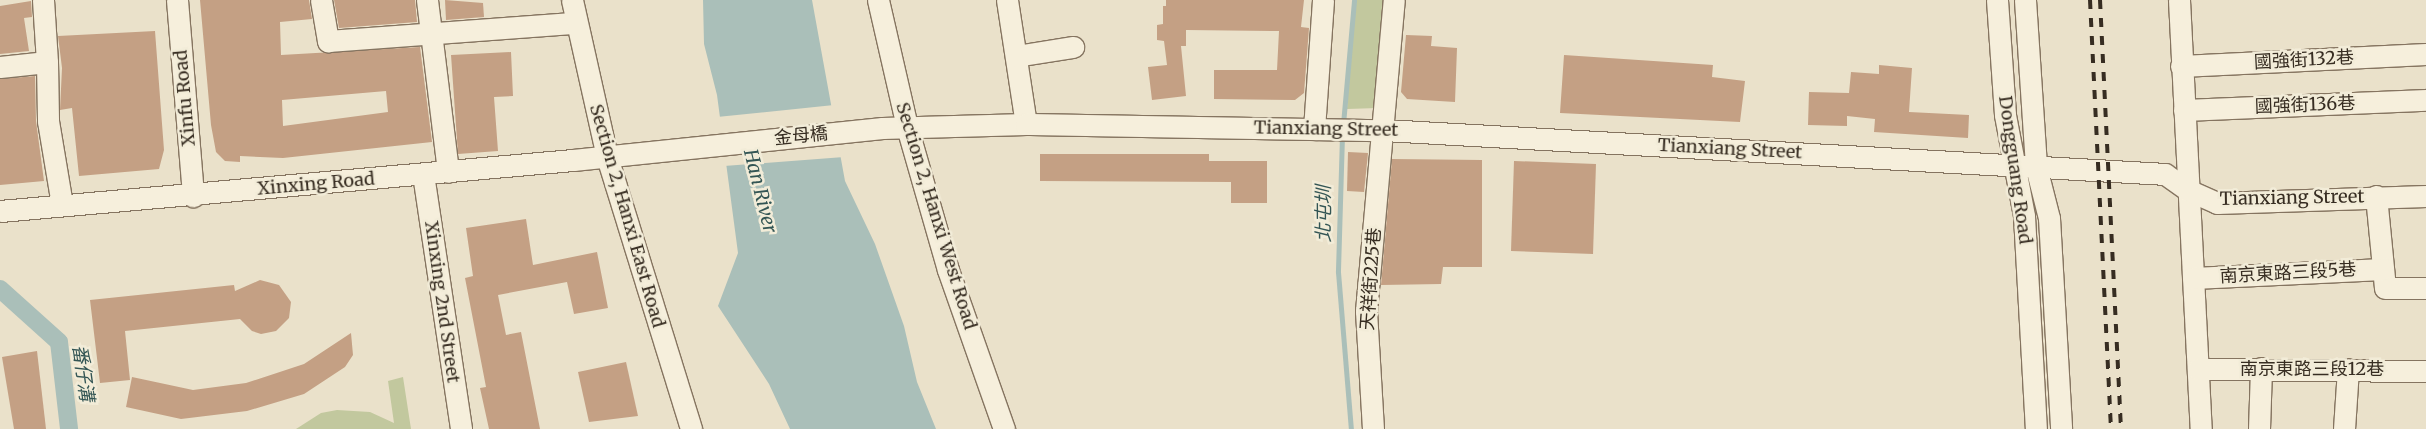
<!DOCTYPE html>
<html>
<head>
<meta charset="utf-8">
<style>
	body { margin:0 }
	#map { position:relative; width:2426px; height:429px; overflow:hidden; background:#eae1ca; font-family:Merriweather,"Noto Sans TC",serif }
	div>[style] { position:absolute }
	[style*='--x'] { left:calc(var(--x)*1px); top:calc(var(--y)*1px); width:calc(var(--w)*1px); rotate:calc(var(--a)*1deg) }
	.green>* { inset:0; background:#c2c89e }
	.water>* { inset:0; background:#aabfb9 }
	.pier>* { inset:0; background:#eae1ca }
	.stream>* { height:5px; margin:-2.5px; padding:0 2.5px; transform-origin:2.5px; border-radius:2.5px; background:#aabfb9 }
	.canal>* { height:18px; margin:-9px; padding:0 9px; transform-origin:9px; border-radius:9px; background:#aabfb9 }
	.building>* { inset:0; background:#c4a084 }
	.roads { filter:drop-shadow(1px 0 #857460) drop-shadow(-1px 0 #857460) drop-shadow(0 1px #857460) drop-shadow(0 -1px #857460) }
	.minor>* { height:21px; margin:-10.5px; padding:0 10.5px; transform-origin:10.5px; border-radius:10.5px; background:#f6efdc }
	.rail>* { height:4px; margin-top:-2px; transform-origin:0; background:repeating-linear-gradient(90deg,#372d22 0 9px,transparent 0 18px) }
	span { translate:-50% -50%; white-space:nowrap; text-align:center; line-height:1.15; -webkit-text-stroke:5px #f2ecd8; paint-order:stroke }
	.street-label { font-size:18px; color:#372d22 }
	.water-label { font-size:19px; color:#335554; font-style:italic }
</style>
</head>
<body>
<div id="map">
	<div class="green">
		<div style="clip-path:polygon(1353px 0,1386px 0,1378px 108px,1347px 109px)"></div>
		<div style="clip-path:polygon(403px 377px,411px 429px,296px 429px,321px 413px,337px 410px,370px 412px,394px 423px,388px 381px)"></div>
	</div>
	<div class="water">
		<div style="clip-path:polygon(703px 0,812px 0,845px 181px,875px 244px,904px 326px,917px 382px,936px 429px,790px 429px,769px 384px,718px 306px,738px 253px,717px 95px,704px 44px)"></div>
	</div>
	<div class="pier">
		<div style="clip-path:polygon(834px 105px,844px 157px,724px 166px,717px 117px)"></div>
	</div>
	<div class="stream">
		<div style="--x:1343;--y:124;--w:124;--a:-84.9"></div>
		<div style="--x:1342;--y:135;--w:137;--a:91.7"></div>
		<div style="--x:1338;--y:272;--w:158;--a:85.3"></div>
	</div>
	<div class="canal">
		<div style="--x:0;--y:289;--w:79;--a:41.9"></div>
		<div style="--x:59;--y:342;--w:88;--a:83.4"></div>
	</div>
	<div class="building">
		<div style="clip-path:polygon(evenodd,200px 0,309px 0,312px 19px,280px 22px,281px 55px,420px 47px,432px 142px,283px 158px,240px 156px,240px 162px,225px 161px,216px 152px,211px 125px,200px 0,386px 91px,388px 112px,283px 126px,282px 100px,386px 91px)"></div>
		<div style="clip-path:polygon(334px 0,415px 0,417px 22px,339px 28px)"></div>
		<div style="clip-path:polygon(445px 0,483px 3px,484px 17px,446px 20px)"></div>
		<div style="clip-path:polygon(1166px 0,1304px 0,1301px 27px,1309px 28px,1304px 93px,1295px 100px,1214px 99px,1214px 70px,1277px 70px,1279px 31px,1186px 30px,1186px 46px,1181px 46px,1186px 96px,1152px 100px,1148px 67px,1167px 65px,1164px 41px,1157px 40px,1157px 25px,1163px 24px,1163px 6px,1166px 6px)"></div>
		<div style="clip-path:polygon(31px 1px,32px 17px,24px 18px,29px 51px,0 54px,0 6px)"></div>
		<div style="clip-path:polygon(155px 31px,164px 150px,159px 169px,79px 176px,72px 108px,60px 110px,62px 68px,58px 36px)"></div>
		<div style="clip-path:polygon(1406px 35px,1432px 36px,1431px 46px,1457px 48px,1455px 102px,1407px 99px,1401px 92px)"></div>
		<div style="clip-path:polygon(511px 52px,513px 96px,494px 97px,498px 151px,458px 154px,451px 55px)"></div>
		<div style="clip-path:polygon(1564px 55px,1713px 65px,1712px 77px,1745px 81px,1740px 122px,1560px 113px)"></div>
		<div style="clip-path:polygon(1879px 65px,1912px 68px,1909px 112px,1969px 115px,1968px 138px,1874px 132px,1875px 119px,1847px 116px,1847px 126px,1808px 125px,1809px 92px,1849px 93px,1851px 72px,1879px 74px)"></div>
		<div style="clip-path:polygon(35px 76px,36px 121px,44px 181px,0 185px,0 79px)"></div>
		<div style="clip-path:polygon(1348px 152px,1368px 153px,1364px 192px,1347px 191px)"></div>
		<div style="clip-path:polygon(1040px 154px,1209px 154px,1209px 161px,1267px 161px,1267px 203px,1231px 203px,1231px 182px,1040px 181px)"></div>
		<div style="clip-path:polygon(1392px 159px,1482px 160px,1482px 267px,1443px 267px,1441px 284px,1381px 285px)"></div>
		<div style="clip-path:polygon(1514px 161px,1596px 164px,1593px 254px,1511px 251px)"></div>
		<div style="clip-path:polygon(526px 219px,533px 265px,597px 252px,608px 308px,574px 314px,567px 282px,498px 295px,506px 335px,521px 332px,540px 429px,489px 429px,480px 388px,486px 387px,465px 278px,473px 276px,466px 228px)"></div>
		<div style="clip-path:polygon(260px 280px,279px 285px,291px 302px,289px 318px,276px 331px,261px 334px,252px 331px,240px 319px,125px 331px,130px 380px,100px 383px,90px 300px,234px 285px,235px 291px)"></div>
		<div style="clip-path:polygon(351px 333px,353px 355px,345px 367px,304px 394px,247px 411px,181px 419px,126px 407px,132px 377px,193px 390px,246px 383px,304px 364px)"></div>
		<div style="clip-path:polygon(37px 351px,46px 429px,14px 429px,2px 357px)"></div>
		<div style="clip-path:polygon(626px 362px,638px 416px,589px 422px,578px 372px)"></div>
	</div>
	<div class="roads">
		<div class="minor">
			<div style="--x:43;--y:0;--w:62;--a:86.3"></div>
			<div style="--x:177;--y:0;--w:197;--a:85.3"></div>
			<div style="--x:321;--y:0;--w:42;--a:80.3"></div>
			<div style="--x:328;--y:41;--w:248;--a:-4.2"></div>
			<div style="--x:427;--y:0;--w:173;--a:83"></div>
			<div style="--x:572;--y:0;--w:161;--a:77.4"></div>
			<div style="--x:607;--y:157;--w:285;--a:72.8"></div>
			<div style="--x:878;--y:0;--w:130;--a:77.1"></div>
			<div style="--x:907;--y:127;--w:149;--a:74"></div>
			<div style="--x:948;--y:270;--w:169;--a:70.6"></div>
			<div style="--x:1007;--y:0;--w:125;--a:81.3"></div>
			<div style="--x:1997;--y:0;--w:115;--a:86"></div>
			<div style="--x:2005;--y:115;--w:103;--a:79.3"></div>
			<div style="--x:2024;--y:216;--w:213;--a:86.8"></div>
			<div style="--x:2025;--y:0;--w:167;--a:86.2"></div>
			<div style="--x:2036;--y:167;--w:53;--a:75.7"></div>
			<div style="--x:2049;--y:218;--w:211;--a:86.7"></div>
			<div style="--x:2179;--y:0;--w:430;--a:87.1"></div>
			<div style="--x:1016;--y:56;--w:58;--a:-9"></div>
			<div style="--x:2181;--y:66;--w:245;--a:-2.8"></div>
			<div style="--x:0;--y:67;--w:47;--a:-6.1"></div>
			<div style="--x:47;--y:62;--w:59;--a:89"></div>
			<div style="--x:48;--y:121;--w:85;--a:80.5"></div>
			<div style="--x:2184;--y:110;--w:242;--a:-2.4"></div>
			<div style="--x:1314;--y:129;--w:129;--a:-86"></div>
			<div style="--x:423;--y:174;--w:258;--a:81.5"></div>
			<div style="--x:2376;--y:196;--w:92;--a:84.4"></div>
			<div style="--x:2385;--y:288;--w:41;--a:0"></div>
			<div style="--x:0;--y:211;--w:575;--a:-5.09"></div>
			<div style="--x:573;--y:160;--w:311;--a:-5.9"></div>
			<div style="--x:882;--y:128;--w:144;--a:-1.6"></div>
			<div style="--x:1026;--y:124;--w:358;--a:1"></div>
			<div style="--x:1384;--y:130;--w:782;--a:3.22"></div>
			<div style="--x:2165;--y:174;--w:28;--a:35"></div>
			<div style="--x:2188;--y:190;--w:32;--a:24"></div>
			<div style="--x:2217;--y:203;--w:209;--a:-1.9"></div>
			<div style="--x:2193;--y:278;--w:190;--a:-2.7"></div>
			<div style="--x:2198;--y:369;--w:228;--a:0.5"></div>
			<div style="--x:1373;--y:429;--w:118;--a:-93.4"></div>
			<div style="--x:1366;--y:311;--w:312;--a:-84.9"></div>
			<div style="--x:2259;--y:429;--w:61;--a:-88.1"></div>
			<div style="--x:2344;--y:429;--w:60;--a:-86.2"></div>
		</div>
	</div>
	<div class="rail">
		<div style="--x:2090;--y:0;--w:430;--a:87.2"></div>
		<div style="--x:2100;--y:0;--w:430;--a:87.2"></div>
	</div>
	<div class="street-label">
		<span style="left:2304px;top:60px;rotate:-3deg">國強街132巷</span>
		<span style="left:185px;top:98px;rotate:-95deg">Xinfu Road</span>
		<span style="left:2305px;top:105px;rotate:-2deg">國強街136巷</span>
		<span style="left:1326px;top:129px;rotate:1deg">Tianxiang Street</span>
		<span style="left:801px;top:136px;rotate:-6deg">金母橋</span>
		<span style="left:1730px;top:149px;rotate:3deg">Tianxiang Street</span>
		<span style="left:2015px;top:170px;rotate:82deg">Dongguang Road</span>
		<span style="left:316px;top:184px;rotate:-5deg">Xinxing Road</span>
		<span style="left:2292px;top:198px;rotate:-1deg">Tianxiang Street</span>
		<span style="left:627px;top:216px;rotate:74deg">Section 2, Hanxi East Road</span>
		<span style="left:936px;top:216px;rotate:73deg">Section 2, Hanxi West Road</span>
		<span style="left:2288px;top:273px;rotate:-3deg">南京東路三段5巷</span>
		<span style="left:1371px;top:279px;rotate:-86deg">天祥街225巷</span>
		<span style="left:442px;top:302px;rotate:82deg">Xinxing 2nd Street</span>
		<span style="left:2312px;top:369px">南京東路三段12巷</span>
	</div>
	<div class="water-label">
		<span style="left:760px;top:191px;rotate:76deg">Han River</span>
		<span style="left:1324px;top:214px;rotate:-90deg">北屯圳</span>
		<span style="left:83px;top:373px;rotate:82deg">番仔溝</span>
	</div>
</div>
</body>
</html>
